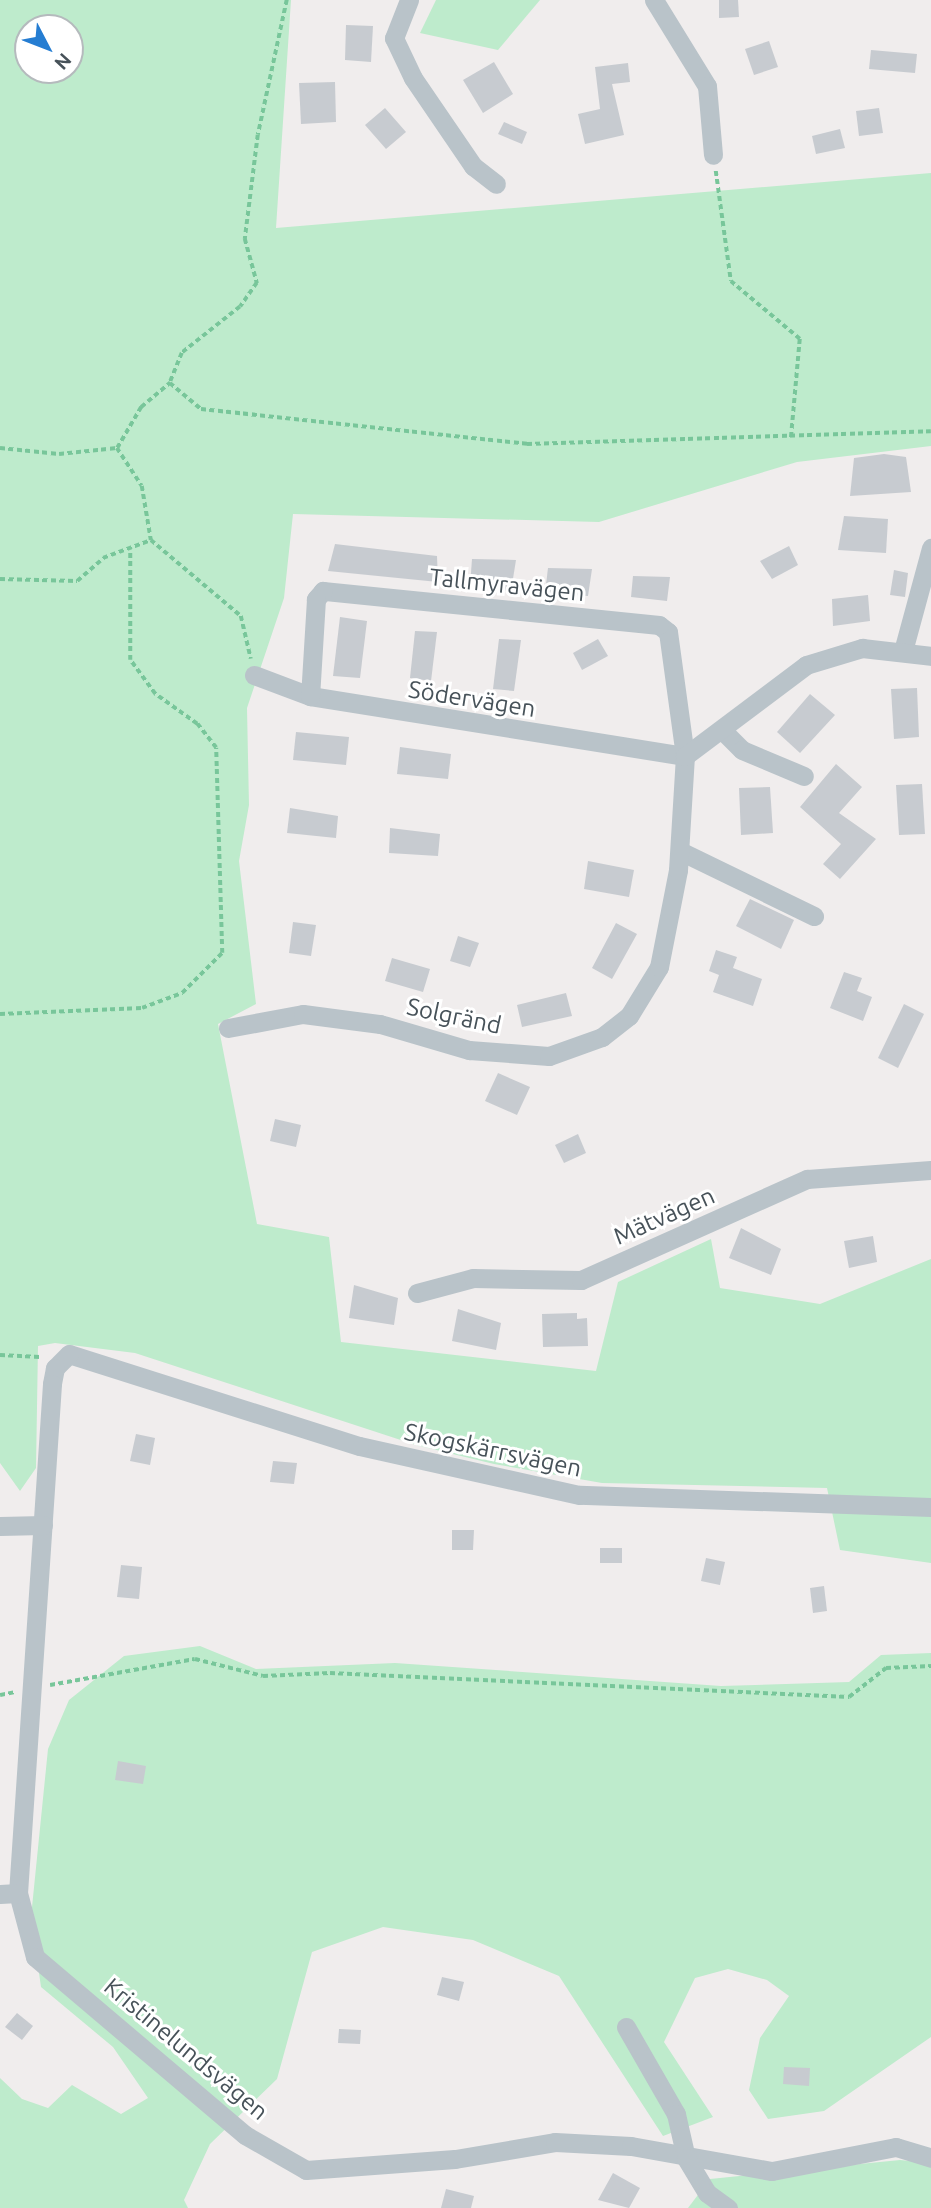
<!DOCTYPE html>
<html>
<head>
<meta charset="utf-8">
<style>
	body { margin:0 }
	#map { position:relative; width:931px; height:2208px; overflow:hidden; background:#f0eded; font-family:Ubuntu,sans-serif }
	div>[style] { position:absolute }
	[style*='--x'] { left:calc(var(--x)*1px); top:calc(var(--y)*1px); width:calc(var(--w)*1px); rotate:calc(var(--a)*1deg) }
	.green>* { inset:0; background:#beebcc }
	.building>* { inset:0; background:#c7cbd0 }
	.path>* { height:3.5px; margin-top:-1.75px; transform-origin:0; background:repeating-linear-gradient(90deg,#78c69a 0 5px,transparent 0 8.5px) }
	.minor>* { height:19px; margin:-9.5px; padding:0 9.5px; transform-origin:9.5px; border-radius:9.5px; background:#b9c3c9 }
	span { translate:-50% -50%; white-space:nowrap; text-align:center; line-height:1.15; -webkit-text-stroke:6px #fff; paint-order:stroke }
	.street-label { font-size:24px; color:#475259 }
	.north { position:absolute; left:14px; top:14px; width:70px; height:70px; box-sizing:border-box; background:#fff; border:2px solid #b5babd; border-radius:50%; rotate:132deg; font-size:19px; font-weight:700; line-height:28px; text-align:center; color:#475259 }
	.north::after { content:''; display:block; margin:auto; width:24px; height:32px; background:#257dd2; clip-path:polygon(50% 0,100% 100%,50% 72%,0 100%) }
</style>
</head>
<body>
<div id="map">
	<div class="green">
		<div style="clip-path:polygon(evenodd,0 0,291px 0,276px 228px,931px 173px,931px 446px,797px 462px,599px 522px,293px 514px,284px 598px,247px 708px,249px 805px,239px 861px,256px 1004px,218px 1024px,257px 1224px,329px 1237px,341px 1342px,596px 1371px,618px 1282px,711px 1239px,720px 1288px,820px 1304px,931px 1259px,931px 1563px,840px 1550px,827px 1488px,602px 1483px,494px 1464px,416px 1445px,135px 1353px,55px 1343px,38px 1346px,36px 1468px,20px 1491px,0 1463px,0 0,28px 28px,70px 28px,70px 70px,28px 70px,28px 28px)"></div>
		<div style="clip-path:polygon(436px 0,540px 0,498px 50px,420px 33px)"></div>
		<div style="clip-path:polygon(200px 1646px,256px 1669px,395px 1663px,721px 1686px,849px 1682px,881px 1655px,931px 1653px,931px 2037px,824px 2111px,768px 2119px,749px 2090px,760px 2038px,789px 1996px,767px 1980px,728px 1969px,695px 1978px,664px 2042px,713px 2117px,663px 2136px,559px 1976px,473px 1940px,383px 1927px,312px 1952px,277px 2079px,210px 2144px,184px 2200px,188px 2208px,0 2208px,0 2078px,22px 2099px,48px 2108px,72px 2085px,121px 2114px,148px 2098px,113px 2047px,41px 1987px,31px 1917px,48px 1749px,69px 1700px,124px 1656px)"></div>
		<div style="clip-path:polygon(900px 2160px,931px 2163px,931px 2208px,688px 2208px,710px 2179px)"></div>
	</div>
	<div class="building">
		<div style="clip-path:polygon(719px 0,738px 0,739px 17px,719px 18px)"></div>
		<div style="clip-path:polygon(346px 25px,373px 26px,371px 62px,345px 60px)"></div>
		<div style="clip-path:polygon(769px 41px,778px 67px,754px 75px,745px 49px)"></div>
		<div style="clip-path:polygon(871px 50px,917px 54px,915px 73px,869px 69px)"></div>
		<div style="clip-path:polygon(494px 62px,513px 94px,483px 113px,463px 80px)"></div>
		<div style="clip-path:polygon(628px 63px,630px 82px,612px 84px,624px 135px,585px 144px,578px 114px,600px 109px,595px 67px)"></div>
		<div style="clip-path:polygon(335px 82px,336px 122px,301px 124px,299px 83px)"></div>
		<div style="clip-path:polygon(385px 108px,406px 132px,386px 149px,365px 125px)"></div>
		<div style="clip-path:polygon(879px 108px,883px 133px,859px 136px,856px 111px)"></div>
		<div style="clip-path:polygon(504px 122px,527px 132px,522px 144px,498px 134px)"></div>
		<div style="clip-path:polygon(840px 129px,845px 148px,816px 154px,812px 136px)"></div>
		<div style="clip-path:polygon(884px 454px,906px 457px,911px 492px,850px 496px,854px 458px)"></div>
		<div style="clip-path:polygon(844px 516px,888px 519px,886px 553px,838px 550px)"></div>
		<div style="clip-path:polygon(335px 544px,437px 556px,438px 582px,328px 571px)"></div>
		<div style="clip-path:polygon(789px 546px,798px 565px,772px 579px,760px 561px)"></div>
		<div style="clip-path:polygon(472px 559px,516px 560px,511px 591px,470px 586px)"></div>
		<div style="clip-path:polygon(548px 568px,592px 569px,588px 596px,545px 593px)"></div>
		<div style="clip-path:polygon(894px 570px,908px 573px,905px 597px,890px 595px)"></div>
		<div style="clip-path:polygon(633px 576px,670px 577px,667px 601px,631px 597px)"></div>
		<div style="clip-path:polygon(868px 595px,870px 621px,833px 626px,832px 599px)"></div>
		<div style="clip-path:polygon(340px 617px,367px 621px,360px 678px,333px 676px)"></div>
		<div style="clip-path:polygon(415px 631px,437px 632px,431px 681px,410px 678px)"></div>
		<div style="clip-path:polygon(499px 639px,521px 640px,514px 691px,493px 689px)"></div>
		<div style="clip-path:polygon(598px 639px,608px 656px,582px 670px,573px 653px)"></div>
		<div style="clip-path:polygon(917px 688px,919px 737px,894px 739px,891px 689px)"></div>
		<div style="clip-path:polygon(810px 694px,835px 715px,800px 753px,777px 732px)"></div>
		<div style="clip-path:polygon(296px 732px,349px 737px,346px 765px,293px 760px)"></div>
		<div style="clip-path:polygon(400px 747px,451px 754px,448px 779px,397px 774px)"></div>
		<div style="clip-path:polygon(836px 764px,862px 787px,839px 813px,876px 839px,840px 879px,823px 864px,841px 844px,800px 807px)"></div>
		<div style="clip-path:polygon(922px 784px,925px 834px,899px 835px,896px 785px)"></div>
		<div style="clip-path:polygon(770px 787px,773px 833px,741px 835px,739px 788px)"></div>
		<div style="clip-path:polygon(290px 808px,338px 816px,336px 838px,287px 833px)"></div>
		<div style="clip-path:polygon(390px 828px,440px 834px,438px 856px,389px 853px)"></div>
		<div style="clip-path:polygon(588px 861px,634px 870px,629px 897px,584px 889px)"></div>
		<div style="clip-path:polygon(750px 899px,794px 920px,781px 949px,736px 926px)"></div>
		<div style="clip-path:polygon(293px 922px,316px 925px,311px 956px,289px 953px)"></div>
		<div style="clip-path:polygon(616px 923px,637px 934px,612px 979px,592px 968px)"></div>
		<div style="clip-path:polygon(458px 936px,479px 943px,470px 967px,450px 961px)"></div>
		<div style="clip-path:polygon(716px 950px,737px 957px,733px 968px,762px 979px,753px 1006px,713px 992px,719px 975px,709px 971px)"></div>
		<div style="clip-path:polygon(392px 958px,430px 969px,423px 992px,385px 981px)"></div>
		<div style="clip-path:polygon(844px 972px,862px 978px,857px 991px,872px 997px,863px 1021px,830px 1008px)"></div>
		<div style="clip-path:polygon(566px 993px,572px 1016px,522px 1027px,517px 1005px)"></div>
		<div style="clip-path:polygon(904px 1004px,924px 1014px,898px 1068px,878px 1058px)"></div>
		<div style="clip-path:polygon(498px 1073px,530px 1087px,517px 1115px,485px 1101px)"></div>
		<div style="clip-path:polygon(275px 1119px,301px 1125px,296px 1147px,270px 1141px)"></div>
		<div style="clip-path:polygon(578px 1134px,586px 1153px,564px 1163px,555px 1145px)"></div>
		<div style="clip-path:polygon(741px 1228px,781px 1249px,771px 1275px,729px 1258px)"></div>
		<div style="clip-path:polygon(873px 1236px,877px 1262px,849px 1268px,844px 1241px)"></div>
		<div style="clip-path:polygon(354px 1285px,398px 1298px,394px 1325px,349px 1318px)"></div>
		<div style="clip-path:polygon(458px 1309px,501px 1323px,496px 1350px,452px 1341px)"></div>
		<div style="clip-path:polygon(577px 1313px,577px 1319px,587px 1318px,588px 1346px,543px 1347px,542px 1314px)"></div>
		<div style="clip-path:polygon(136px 1434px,155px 1438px,150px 1465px,130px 1461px)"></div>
		<div style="clip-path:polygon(273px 1461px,297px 1463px,294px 1484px,270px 1482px)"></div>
		<div style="clip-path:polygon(452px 1530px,474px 1530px,473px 1550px,452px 1550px)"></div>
		<div style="clip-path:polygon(600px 1548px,622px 1548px,622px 1563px,600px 1563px)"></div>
		<div style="clip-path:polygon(706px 1558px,725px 1562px,720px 1585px,701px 1581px)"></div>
		<div style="clip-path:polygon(121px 1565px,142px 1567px,139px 1599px,117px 1597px)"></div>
		<div style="clip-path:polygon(824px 1586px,827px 1611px,813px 1613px,810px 1588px)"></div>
		<div style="clip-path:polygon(118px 1761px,146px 1766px,143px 1784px,115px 1780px)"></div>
		<div style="clip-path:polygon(442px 1977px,464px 1982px,459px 2001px,437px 1995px)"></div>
		<div style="clip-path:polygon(17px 2013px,33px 2026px,22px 2040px,5px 2027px)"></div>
		<div style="clip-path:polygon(339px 2029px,361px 2030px,360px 2044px,338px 2043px)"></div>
		<div style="clip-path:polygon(784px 2067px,810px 2068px,809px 2086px,783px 2084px)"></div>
		<div style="clip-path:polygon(613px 2173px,640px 2188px,629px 2208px,598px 2200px)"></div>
		<div style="clip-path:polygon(446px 2189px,474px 2196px,471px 2208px,441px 2208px)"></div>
	</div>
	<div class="path">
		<div style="--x:287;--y:0;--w:138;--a:102.1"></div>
		<div style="--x:258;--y:135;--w:105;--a:97.1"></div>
		<div style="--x:245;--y:239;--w:46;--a:74.7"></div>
		<div style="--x:257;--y:283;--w:29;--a:125"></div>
		<div style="--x:240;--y:307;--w:74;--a:141.6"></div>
		<div style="--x:182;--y:353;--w:32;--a:112"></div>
		<div style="--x:170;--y:383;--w:40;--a:40"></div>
		<div style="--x:201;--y:409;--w:328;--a:6.1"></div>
		<div style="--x:527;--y:444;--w:404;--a:-1.8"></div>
		<div style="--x:716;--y:171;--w:111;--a:82.2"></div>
		<div style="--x:731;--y:281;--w:90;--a:40"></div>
		<div style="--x:800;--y:339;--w:101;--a:95.1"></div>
		<div style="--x:0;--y:448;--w:59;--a:5.8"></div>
		<div style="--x:59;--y:454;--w:58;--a:-5.9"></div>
		<div style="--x:117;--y:448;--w:45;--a:56.7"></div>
		<div style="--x:142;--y:486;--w:55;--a:80.5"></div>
		<div style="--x:117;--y:448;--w:48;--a:-59.7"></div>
		<div style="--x:141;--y:407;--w:38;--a:-40"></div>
		<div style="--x:0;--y:579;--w:77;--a:1.5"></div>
		<div style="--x:77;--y:581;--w:35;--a:-41"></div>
		<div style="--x:103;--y:558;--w:51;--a:-20.6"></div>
		<div style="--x:151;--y:540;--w:118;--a:40.2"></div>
		<div style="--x:241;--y:616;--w:44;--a:76.9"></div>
		<div style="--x:0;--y:1014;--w:142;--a:-2.4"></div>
		<div style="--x:142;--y:1008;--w:43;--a:-20.6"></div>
		<div style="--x:182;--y:993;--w:57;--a:-45"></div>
		<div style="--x:222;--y:953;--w:205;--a:-91.7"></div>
		<div style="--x:216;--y:748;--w:31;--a:-128"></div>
		<div style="--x:197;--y:724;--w:52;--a:-144.5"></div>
		<div style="--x:155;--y:694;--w:42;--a:-126.3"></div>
		<div style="--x:130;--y:660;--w:112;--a:-90"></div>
		<div style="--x:0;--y:1355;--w:40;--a:2.9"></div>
		<div style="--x:50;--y:1685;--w:147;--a:-10.2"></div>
		<div style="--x:195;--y:1659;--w:70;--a:14"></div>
		<div style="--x:263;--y:1676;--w:67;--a:-2.6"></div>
		<div style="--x:330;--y:1673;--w:520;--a:2.65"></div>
		<div style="--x:849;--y:1697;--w:47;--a:-38.1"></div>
		<div style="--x:886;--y:1668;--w:45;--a:-2.5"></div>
		<div style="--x:0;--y:1695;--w:15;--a:-11"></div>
	</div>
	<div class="minor">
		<div style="--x:409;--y:0;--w:41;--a:111.5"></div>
		<div style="--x:394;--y:38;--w:44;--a:64.6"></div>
		<div style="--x:413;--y:78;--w:107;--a:55.7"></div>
		<div style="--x:473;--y:166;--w:29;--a:38"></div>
		<div style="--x:654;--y:0;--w:101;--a:58.4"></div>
		<div style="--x:707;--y:86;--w:69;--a:85"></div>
		<div style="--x:903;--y:651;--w:107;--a:-74.8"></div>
		<div style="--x:254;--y:675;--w:60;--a:20.6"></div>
		<div style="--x:310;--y:696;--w:380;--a:9.1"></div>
		<div style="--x:685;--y:756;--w:125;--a:-97.8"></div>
		<div style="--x:668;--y:632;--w:11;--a:-142"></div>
		<div style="--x:659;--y:625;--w:338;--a:-174.2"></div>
		<div style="--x:323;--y:591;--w:11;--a:131"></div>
		<div style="--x:316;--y:599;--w:97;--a:93.5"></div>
		<div style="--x:722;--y:730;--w:28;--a:45"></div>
		<div style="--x:742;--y:750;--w:67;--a:22.8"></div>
		<div style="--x:680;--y:851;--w:149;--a:25.9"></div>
		<div style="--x:228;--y:1028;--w:76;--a:-10.6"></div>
		<div style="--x:303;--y:1014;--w:78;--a:7.4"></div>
		<div style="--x:380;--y:1024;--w:93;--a:16.3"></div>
		<div style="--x:469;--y:1050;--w:80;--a:4.3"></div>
		<div style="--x:549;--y:1056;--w:56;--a:-19.7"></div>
		<div style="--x:602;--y:1037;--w:34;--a:-38"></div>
		<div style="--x:629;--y:1016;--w:57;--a:-58.5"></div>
		<div style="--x:659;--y:967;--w:99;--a:-78.9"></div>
		<div style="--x:678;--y:870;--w:114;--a:-86.5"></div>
		<div style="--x:685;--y:756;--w:151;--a:-36.9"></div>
		<div style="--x:806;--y:665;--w:59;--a:-16.9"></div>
		<div style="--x:862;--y:648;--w:69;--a:6.6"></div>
		<div style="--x:417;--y:1293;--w:58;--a:-15"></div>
		<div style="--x:473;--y:1278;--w:108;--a:1.1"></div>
		<div style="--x:581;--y:1280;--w:248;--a:-24.1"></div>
		<div style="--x:807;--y:1179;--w:124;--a:-4.2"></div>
		<div style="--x:931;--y:1507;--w:352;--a:-178"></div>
		<div style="--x:579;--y:1495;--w:225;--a:-167.4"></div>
		<div style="--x:359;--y:1446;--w:304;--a:-162.4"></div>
		<div style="--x:69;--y:1354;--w:20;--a:135"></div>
		<div style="--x:55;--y:1368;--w:16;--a:101"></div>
		<div style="--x:52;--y:1384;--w:510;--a:93.82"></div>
		<div style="--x:18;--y:1893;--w:66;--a:75.1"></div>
		<div style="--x:35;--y:1957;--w:275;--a:40.3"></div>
		<div style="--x:245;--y:2135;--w:70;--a:29.8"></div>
		<div style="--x:306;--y:2170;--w:149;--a:-4.2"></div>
		<div style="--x:455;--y:2159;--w:101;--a:-9.6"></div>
		<div style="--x:555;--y:2142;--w:76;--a:3"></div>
		<div style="--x:631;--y:2146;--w:143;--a:10.1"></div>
		<div style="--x:772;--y:2171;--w:126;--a:-11"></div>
		<div style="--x:896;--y:2147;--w:37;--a:17"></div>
		<div style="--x:0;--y:1526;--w:43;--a:-1.3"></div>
		<div style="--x:0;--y:1894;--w:18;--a:-3"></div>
		<div style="--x:626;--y:2027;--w:100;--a:60.1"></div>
		<div style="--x:676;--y:2114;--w:45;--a:77.2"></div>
		<div style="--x:686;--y:2158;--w:41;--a:59"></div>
		<div style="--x:707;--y:2193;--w:26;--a:36"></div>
	</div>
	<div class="street-label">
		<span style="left:507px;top:585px;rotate:6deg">Tallmyravägen</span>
		<span style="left:472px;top:699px;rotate:9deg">Södervägen</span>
		<span style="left:454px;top:1016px;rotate:12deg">Solgränd</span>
		<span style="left:664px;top:1216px;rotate:-24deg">Mätvägen</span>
		<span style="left:493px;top:1450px;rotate:12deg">Skogskärrsvägen</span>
		<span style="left:186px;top:2049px;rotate:40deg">Kristinelundsvägen</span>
	</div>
	<div class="north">N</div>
</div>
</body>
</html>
